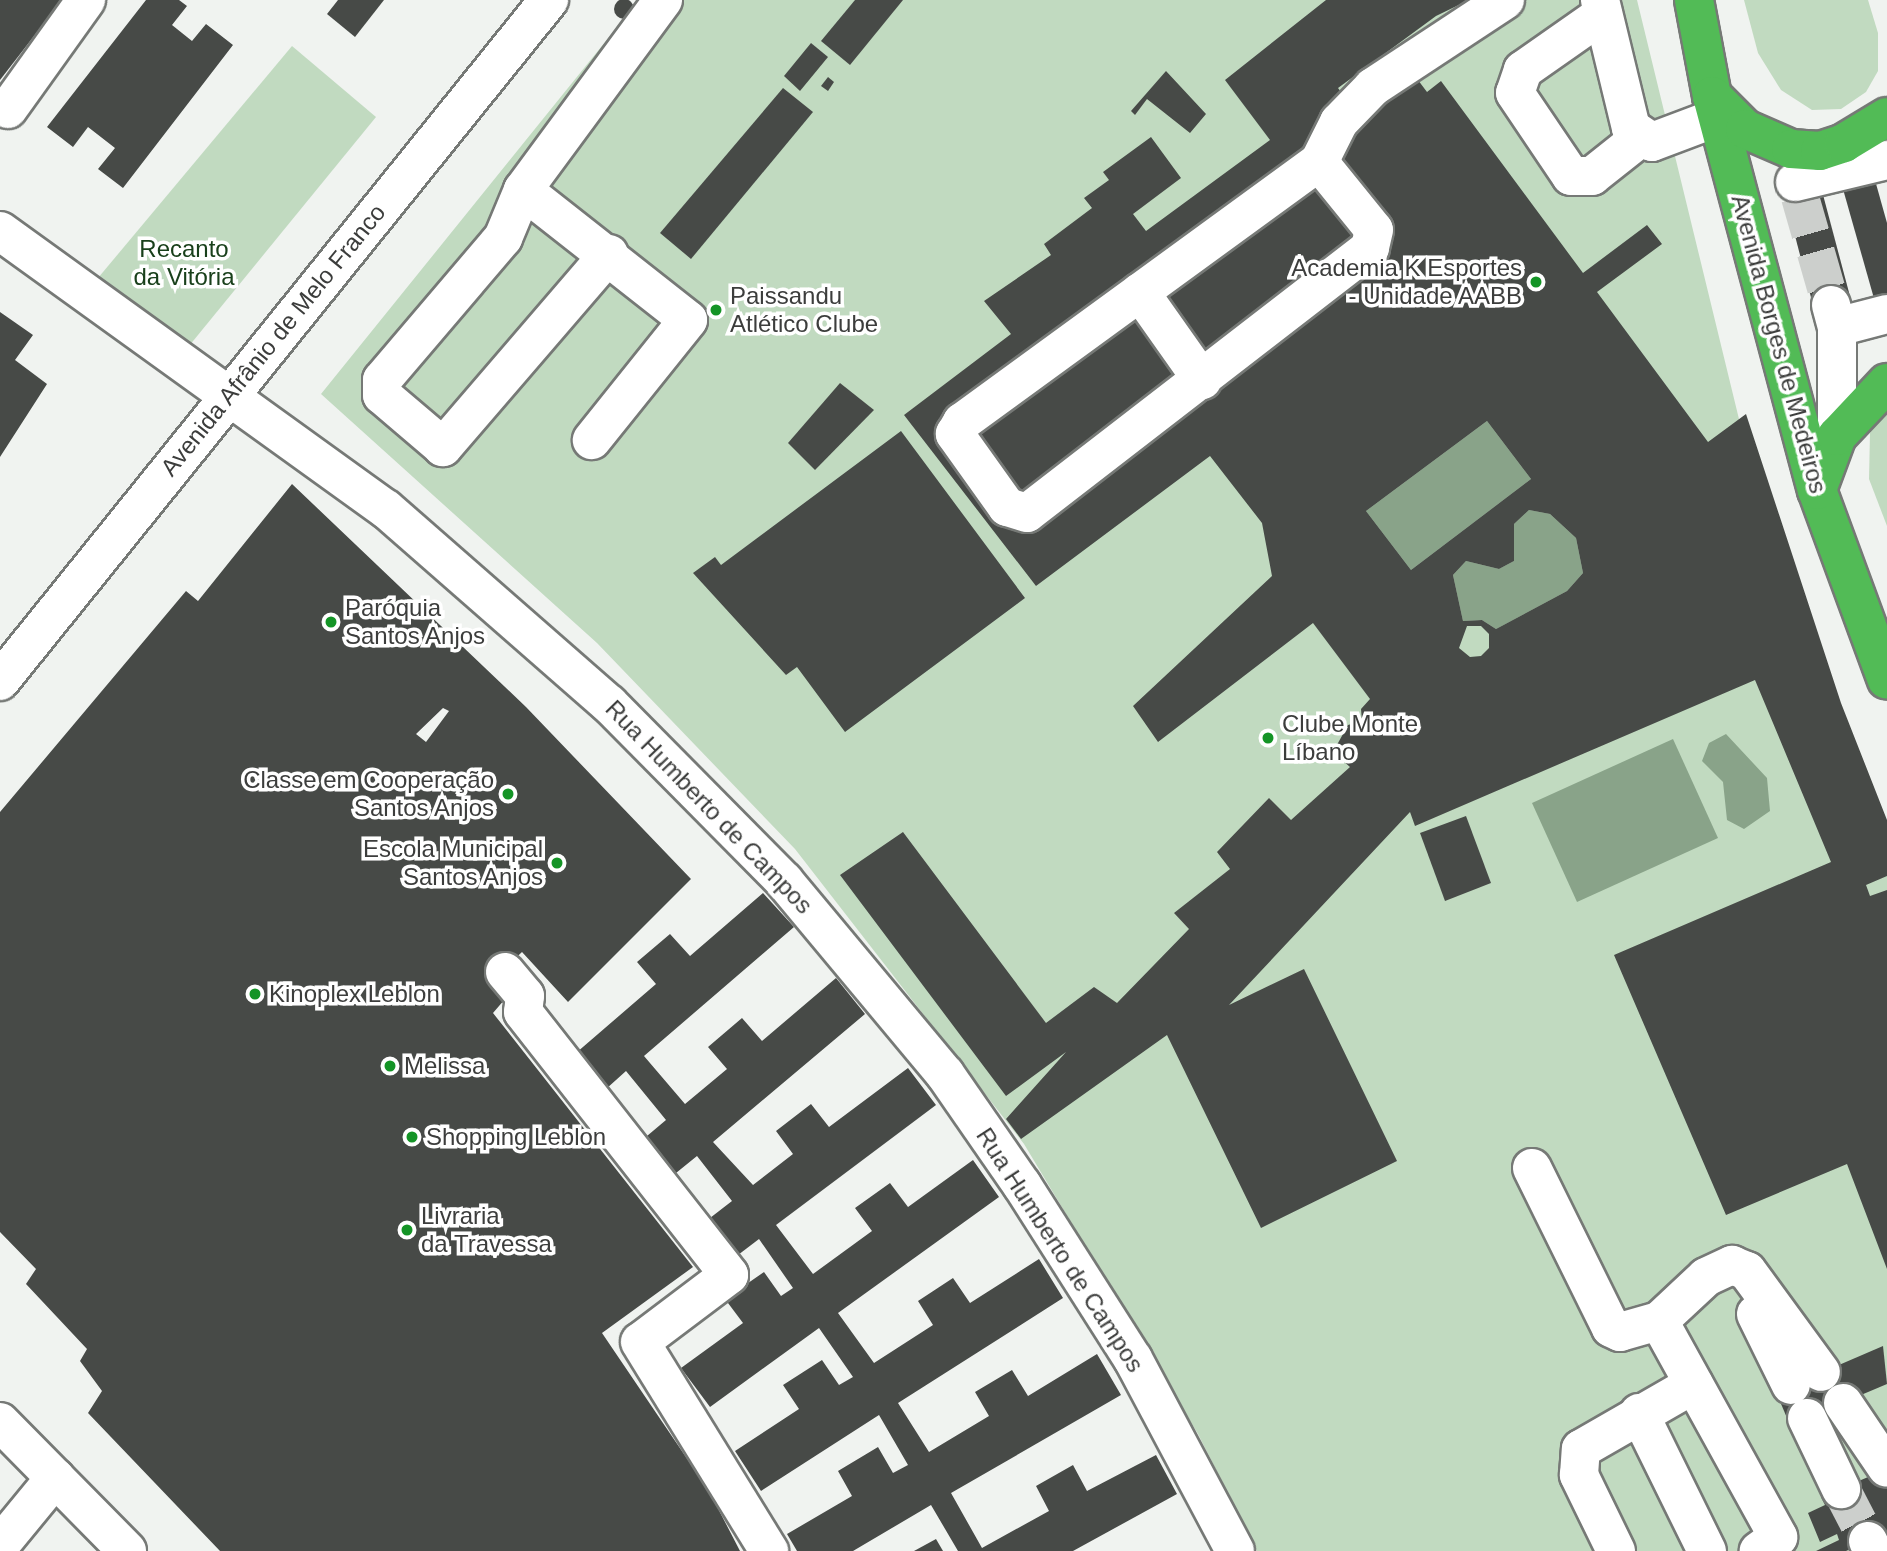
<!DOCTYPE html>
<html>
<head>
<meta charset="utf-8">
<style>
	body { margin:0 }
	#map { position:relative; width:1887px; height:1551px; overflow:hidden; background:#f0f3f0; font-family:Helvetica,sans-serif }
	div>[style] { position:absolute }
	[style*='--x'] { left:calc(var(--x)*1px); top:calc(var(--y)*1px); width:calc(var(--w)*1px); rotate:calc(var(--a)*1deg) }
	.green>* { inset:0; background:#c1dac0 }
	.water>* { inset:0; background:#89a389 }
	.building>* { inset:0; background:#474a47 }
	.round { border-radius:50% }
	.minor-tunnel>* { height:38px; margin-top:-19px; transform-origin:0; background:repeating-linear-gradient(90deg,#cccfcc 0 38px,transparent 0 57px) }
	.roads { filter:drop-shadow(2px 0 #767976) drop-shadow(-2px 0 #767976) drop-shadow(0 2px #767976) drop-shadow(0 -2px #767976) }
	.minor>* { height:38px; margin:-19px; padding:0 19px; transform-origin:19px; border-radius:19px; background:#fff }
	.highway>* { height:38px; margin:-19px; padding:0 19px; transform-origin:19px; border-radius:19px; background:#52bb56 }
	.dots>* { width:19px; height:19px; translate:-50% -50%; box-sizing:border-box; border:4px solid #fff; border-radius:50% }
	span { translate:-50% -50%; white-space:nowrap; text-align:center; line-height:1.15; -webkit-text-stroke:7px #fff; paint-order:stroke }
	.park-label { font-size:24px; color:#19401b }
	.poi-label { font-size:24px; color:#3c3d3c }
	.right { translate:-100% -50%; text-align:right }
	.left { translate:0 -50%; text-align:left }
	.street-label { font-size:24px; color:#3c3d3c }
</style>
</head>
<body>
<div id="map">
	<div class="green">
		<div style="clip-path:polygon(639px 0,1637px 0,1766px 530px,1887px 833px,1887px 1551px,1257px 1551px,1198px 1434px,1024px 1144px,795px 849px,597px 643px,321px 394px)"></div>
		<div style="clip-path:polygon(1744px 0,1868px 0,1878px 33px,1878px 71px,1866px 92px,1841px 109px,1812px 110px,1781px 90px,1758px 53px)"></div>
		<div style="clip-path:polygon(292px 46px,376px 117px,189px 346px,98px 278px)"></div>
		<div style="clip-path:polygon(1887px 408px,1887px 526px,1869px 479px,1870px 433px)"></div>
	</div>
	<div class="water">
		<div style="clip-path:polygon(1487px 421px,1531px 479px,1411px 570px,1366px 511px)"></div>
		<div style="clip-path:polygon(1529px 510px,1550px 514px,1576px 538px,1583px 573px,1567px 591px,1496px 629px,1482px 620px,1463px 621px,1453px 575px,1466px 561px,1499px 569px,1514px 561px,1514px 524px)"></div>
		<div style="clip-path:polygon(1726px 734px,1767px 778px,1770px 811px,1744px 829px,1727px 820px,1723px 782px,1702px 761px,1709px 743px)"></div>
		<div style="clip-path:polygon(1673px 739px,1718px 838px,1577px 902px,1532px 803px)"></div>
	</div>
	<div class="building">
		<div class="round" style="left:614px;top:-1px;width:20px;height:20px"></div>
		<div style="clip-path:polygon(0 0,62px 0,0 80px)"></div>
		<div style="clip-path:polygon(146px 0,179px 0,187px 6px,172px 25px,192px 41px,206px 24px,233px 45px,123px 188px,98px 169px,115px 148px,88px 127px,73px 147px,47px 127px)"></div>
		<div style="clip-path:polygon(338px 0,384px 0,355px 37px,327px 14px)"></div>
		<div style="clip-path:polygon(855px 0,903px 0,850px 65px,821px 41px)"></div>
		<div style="clip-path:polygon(evenodd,1326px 0,1469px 0,1436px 16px,1338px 88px,1363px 121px,1418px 80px,1427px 92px,1441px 81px,1583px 273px,1647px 225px,1662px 244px,1597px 292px,1708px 442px,1746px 414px,1841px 703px,1887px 820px,1887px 876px,1866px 885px,1870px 896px,1887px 890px,1887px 1269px,1847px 1164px,1726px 1215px,1614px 955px,1831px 862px,1755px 680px,1415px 826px,1410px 812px,1229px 1005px,1304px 969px,1397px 1161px,1261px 1228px,1167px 1035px,1021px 1139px,1006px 1119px,1066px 1052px,1006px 1096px,840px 875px,903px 832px,1046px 1023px,1094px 987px,1117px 1003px,1189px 929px,1174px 913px,1230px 869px,1217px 852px,1269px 798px,1291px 820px,1350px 767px,1333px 752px,1348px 725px,1362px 721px,1361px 709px,1370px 699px,1313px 623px,1158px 742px,1133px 706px,1272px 576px,1262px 523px,1210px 456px,1036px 586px,904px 415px,1011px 334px,984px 301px,1051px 255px,1044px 244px,1092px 208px,1084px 198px,1109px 180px,1103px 172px,1151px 137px,1181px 178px,1133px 214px,1146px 231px,1270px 140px,1225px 80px,1326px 0,1487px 421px,1531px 479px,1411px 570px,1366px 511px,1487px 421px,1326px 0,1529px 510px,1550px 514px,1576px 538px,1583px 573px,1567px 591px,1496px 629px,1482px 620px,1463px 621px,1453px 575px,1466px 561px,1499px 569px,1514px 561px,1514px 524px,1529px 510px,1326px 0,1467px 626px,1481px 626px,1489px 634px,1489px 648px,1481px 656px,1470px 657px,1459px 648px,1467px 626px)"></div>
		<div style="clip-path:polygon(811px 43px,828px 57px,800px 91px,784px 76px)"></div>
		<div style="clip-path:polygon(1166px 71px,1206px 114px,1190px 133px,1147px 99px,1135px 115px,1131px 111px)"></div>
		<div style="clip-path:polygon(828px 77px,834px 82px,828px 91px,821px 86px)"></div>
		<div style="clip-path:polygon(783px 88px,813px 112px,691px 259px,660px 233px)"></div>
		<div style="clip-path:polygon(1873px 173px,1887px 223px,1887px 299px,1875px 302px,1841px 182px)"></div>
		<div style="clip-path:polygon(1822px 191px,1851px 300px,1814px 309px,1786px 201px)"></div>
		<div style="clip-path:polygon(0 312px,33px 335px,15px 360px,47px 384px,0 457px)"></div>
		<div style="clip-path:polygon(840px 383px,874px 410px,815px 470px,788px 443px)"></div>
		<div style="clip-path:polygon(901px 431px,1025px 598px,845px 732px,797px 667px,786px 675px,693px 573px,715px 557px,721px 565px)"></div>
		<div style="clip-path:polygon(evenodd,292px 484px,526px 707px,691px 879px,568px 1002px,522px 952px,490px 982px,505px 999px,493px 1013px,693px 1267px,602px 1333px,709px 1491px,740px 1551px,220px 1551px,88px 1413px,102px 1391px,80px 1361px,87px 1349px,26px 1284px,36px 1269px,0 1232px,0 812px,186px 591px,198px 601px,292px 484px,443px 708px,449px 711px,426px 742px,416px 734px,443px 708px)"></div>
		<div style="clip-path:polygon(1466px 816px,1491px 883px,1445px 901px,1420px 833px)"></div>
		<div style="clip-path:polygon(763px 893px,794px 927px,644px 1056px,685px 1104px,727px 1069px,708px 1047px,742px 1018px,762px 1041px,836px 978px,865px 1014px,713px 1142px,753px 1185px,793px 1154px,776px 1131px,811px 1104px,829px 1127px,908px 1068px,936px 1105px,776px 1225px,813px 1274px,872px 1231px,855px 1208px,890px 1183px,908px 1207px,973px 1160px,999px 1197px,838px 1313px,874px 1363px,933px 1325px,918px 1301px,953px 1278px,970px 1303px,1039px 1259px,1063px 1298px,898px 1403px,929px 1452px,989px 1416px,975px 1392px,1012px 1370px,1028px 1396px,1097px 1354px,1121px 1395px,951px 1493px,982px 1548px,1049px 1511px,1036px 1486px,1073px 1465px,1087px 1491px,1156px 1455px,1177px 1494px,1073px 1551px,958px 1551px,931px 1505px,853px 1551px,797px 1551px,787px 1534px,852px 1496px,838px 1471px,878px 1447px,893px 1473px,908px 1465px,879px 1415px,761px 1491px,735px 1451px,799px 1409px,783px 1385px,822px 1360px,839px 1385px,853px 1377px,819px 1328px,710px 1407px,681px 1368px,743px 1323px,725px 1299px,764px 1272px,781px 1296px,793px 1288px,759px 1239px,738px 1255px,710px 1218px,732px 1201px,697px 1156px,676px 1173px,647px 1136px,666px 1120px,626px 1071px,606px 1089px,576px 1053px,656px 984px,637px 962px,670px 934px,690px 956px)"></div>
		<div style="clip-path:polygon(1883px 1346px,1887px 1384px,1790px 1425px,1776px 1392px)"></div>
		<div style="clip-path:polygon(1887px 1469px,1887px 1533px,1846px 1551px,1816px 1551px,1839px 1540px,1837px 1534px,1820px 1542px,1808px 1513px,1825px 1505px,1821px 1497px)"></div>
		<div style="clip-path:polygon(936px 1539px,943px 1551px,914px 1551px)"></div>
	</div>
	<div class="minor-tunnel">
		<div style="--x:1800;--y:197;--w:112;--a:74"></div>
		<div style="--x:1841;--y:1489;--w:59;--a:62.6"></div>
	</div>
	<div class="roads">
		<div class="minor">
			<div style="--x:1600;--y:0;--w:132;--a:76.4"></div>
			<div style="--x:1631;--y:128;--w:25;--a:34"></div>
			<div style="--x:1652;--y:142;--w:71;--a:-20.7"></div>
			<div style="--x:1603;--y:14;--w:98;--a:145"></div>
			<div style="--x:1523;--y:70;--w:24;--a:109"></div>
			<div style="--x:1515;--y:93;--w:100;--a:56"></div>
			<div style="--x:1571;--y:176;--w:21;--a:0"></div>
			<div style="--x:1592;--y:176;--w:63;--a:-38.5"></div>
			<div style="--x:8;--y:109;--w:134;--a:-54.4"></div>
			<div style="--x:1319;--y:162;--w:87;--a:51"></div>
			<div style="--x:1374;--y:230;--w:18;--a:103"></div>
			<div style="--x:1370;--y:248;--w:433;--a:142.3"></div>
			<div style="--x:1027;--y:513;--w:21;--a:-163"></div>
			<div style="--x:1007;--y:507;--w:90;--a:-125.5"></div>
			<div style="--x:955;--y:434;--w:14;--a:-60"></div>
			<div style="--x:962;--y:422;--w:442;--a:-36.1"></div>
			<div style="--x:1319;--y:162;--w:45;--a:-63.4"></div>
			<div style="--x:1339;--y:122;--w:49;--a:-45.8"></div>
			<div style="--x:1373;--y:87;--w:158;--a:-33.4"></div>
			<div style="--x:1795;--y:182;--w:95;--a:-13.4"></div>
			<div style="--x:523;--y:190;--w:210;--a:38.2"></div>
			<div style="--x:688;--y:320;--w:154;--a:128.7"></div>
			<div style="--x:0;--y:231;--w:476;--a:35.8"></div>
			<div style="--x:386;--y:509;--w:296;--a:41.2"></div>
			<div style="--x:609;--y:704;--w:249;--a:45.3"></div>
			<div style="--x:784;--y:881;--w:251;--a:50.2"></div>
			<div style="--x:945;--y:1074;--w:135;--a:55.3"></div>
			<div style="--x:1022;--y:1185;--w:206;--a:57.5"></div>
			<div style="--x:1133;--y:1359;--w:217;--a:62"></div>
			<div style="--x:609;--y:254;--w:255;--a:130.7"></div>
			<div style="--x:443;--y:447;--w:80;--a:-139.6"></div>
			<div style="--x:382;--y:395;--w:15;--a:-90"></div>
			<div style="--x:382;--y:380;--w:187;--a:-49.6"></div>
			<div style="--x:503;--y:238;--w:52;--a:-67.4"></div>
			<div style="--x:523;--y:190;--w:236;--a:-53.6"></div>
			<div style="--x:1140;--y:292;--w:108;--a:54.8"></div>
			<div style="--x:1831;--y:305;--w:23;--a:75"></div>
			<div style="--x:1837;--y:327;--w:109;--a:90"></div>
			<div style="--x:1837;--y:327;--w:52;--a:-14.6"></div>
			<div style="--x:0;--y:681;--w:875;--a:-51.13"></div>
			<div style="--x:505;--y:972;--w:31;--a:50"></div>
			<div style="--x:525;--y:996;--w:16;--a:97"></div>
			<div style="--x:523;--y:1012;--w:334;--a:51.9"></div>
			<div style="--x:729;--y:1275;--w:111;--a:143"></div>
			<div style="--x:640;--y:1342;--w:246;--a:58.3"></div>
			<div style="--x:1532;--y:1168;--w:178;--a:63.7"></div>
			<div style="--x:1611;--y:1328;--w:10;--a:24"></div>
			<div style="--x:1620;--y:1332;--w:41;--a:-15.8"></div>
			<div style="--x:1659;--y:1321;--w:64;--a:-43.1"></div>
			<div style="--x:1706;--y:1277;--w:29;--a:-25"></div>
			<div style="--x:1732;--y:1265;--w:16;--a:22"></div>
			<div style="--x:1747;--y:1271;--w:125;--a:53.8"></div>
			<div style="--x:1756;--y:1314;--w:79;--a:63.8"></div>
			<div style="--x:1659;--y:1321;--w:247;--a:61.1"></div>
			<div style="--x:1778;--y:1537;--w:24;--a:144"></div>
			<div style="--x:1843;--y:1403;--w:78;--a:55.9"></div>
			<div style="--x:1639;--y:1413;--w:154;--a:63.8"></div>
			<div style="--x:1807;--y:1418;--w:79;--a:64.4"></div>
			<div style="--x:0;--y:1422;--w:181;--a:45.4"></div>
			<div style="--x:1868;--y:1541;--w:11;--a:63"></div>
			<div style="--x:0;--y:1545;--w:87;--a:-50.6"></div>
			<div style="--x:1616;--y:1551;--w:85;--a:-116"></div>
			<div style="--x:1579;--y:1475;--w:26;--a:-86"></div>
			<div style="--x:1581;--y:1449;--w:130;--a:-29.9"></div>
		</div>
		<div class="highway">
			<div style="--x:1694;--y:0;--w:98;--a:79.4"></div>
			<div style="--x:1712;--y:96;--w:408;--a:75.1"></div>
			<div style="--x:1817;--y:490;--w:202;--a:69.8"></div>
			<div style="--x:1712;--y:96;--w:47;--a:45"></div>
			<div style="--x:1745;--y:129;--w:50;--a:23.5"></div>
			<div style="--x:1791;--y:149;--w:29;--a:4"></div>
			<div style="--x:1820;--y:151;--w:25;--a:-18"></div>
			<div style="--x:1844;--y:143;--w:50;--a:-31.2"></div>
			<div style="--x:1817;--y:490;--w:58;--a:-69.7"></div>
			<div style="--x:1837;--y:436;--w:73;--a:-46.7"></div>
		</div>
	</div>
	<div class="dots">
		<div style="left:1536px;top:282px;background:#149426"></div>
		<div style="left:716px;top:310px;background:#149426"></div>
		<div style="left:331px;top:622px;background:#149426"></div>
		<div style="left:1268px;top:738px;background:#149426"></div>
		<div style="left:508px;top:794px;background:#149426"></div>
		<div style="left:557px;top:863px;background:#149426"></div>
		<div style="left:255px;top:994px;background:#149426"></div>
		<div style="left:390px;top:1066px;background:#149426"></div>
		<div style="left:412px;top:1137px;background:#149426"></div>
		<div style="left:407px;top:1230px;background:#149426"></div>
	</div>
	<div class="park-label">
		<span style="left:184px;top:263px">Recanto<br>da Vitória</span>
	</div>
	<div class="poi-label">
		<span class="right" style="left:1522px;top:282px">Academia K Esportes<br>- Unidade AABB</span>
		<span class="left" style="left:730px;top:310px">Paissandu<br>Atlético Clube</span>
		<span class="left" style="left:345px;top:622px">Paróquia<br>Santos Anjos</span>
		<span class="left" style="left:1282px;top:738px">Clube Monte<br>Líbano</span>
		<span class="right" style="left:494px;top:794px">Classe em Cooperação<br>Santos Anjos</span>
		<span class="right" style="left:543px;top:863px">Escola Municipal<br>Santos Anjos</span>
		<span class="left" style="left:269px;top:994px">Kinoplex Leblon</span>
		<span class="left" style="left:404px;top:1066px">Melissa</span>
		<span class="left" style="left:426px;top:1137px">Shopping Leblon</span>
		<span class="left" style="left:421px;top:1230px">Livraria<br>da Travessa</span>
	</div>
	<div class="street-label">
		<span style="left:273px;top:340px;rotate:-51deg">Avenida Afrânio de Melo Franco</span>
		<span style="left:1779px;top:344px;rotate:75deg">Avenida Borges de Medeiros</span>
		<span style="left:709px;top:807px;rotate:46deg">Rua Humberto de Campos</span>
		<span style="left:1060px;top:1250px;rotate:57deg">Rua Humberto de Campos</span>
	</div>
</div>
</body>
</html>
